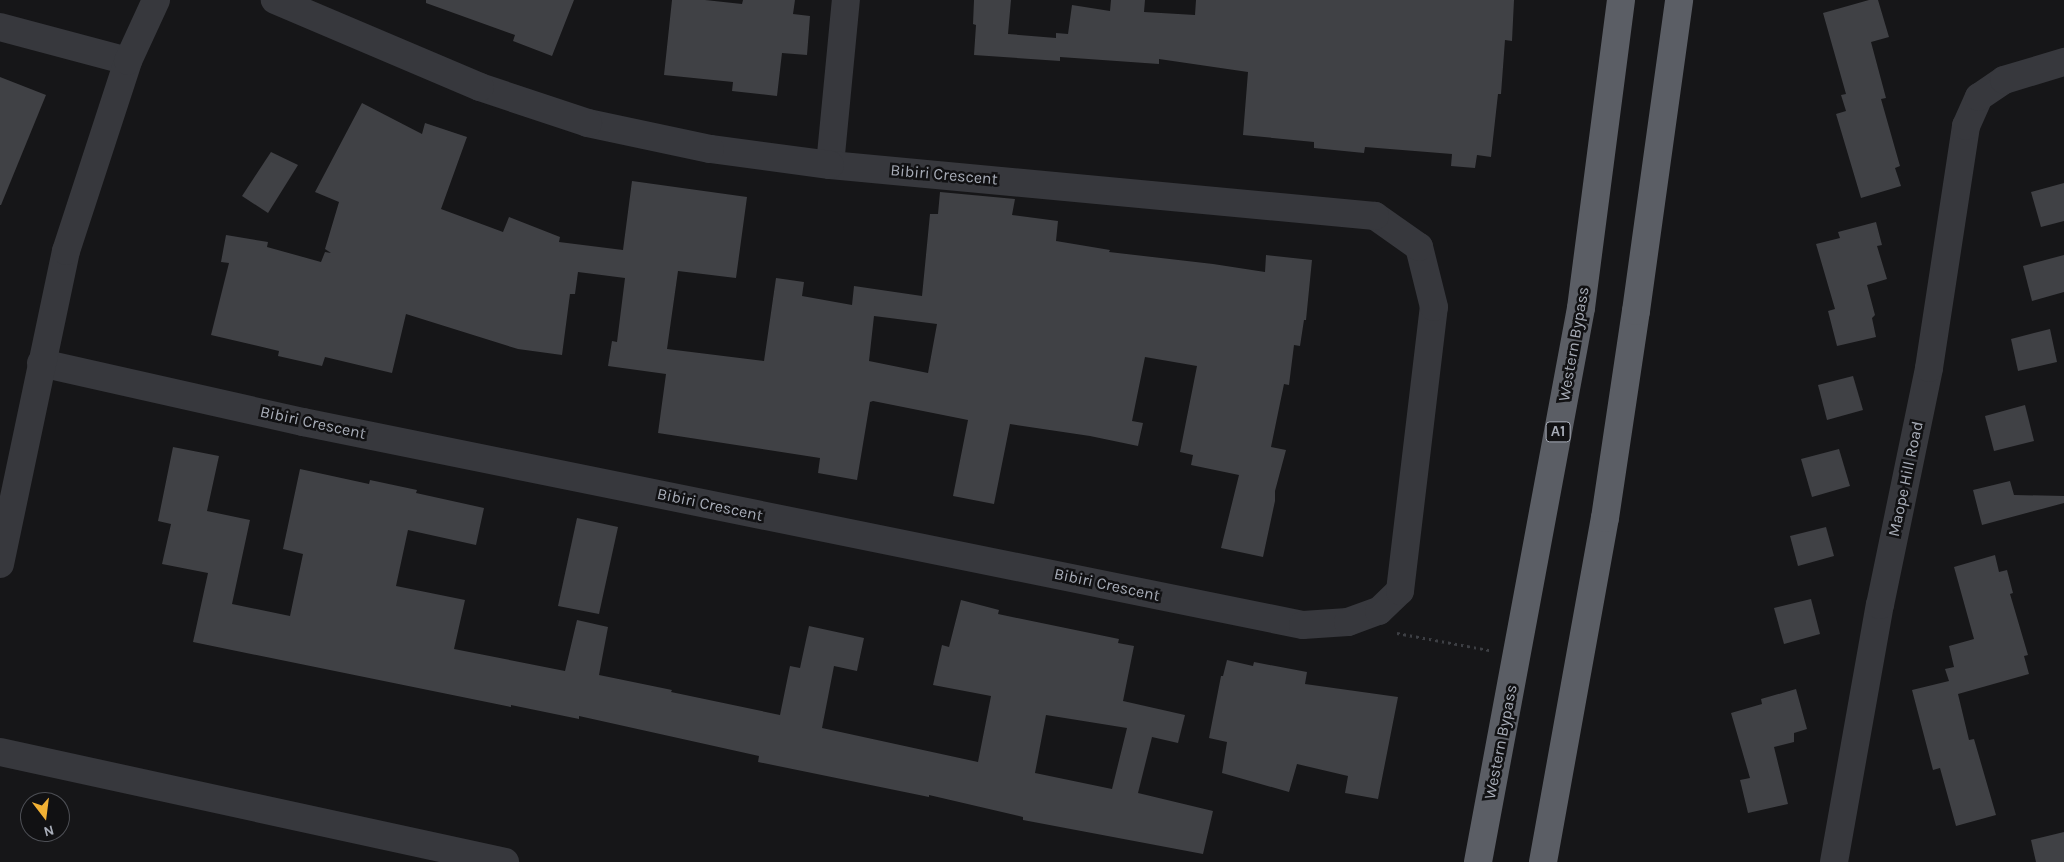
<!DOCTYPE html>
<html>
<head>
<meta charset="utf-8">
<style>
	body { margin:0 }
	#map { position:relative; width:2064px; height:862px; overflow:hidden; background:#161618; font-family:Karla,sans-serif }
	div>[style] { position:absolute }
	[style*='--x'] { left:calc(var(--x)*1px); top:calc(var(--y)*1px); width:calc(var(--w)*1px); rotate:calc(var(--a)*1deg) }
	.building>* { inset:0; background:#404145 }
	.path>* { height:3px; margin-top:-1.5px; transform-origin:0; background:repeating-linear-gradient(90deg,#3d3f44 0 2.5px,transparent 0 6.5px) }
	.minor>* { height:28px; margin:-14px; padding:0 14px; transform-origin:14px; border-radius:14px; background:#37383d }
	.tertiary>* { height:28px; margin:-14px; padding:0 14px; transform-origin:14px; border-radius:14px; background:#37383d }
	.trunk>* { height:28px; margin:-14px; padding:0 14px; transform-origin:14px; border-radius:14px; background:#5b5e65 }
	span { translate:-50% -50%; white-space:nowrap; text-align:center; line-height:1.15; -webkit-text-stroke:5px #111113; paint-order:stroke }
	.shield-label span { padding:1px 4px; background:#111113; border:1px solid; border-radius:4px; -webkit-text-stroke-width:0 }
	.shield-label { font-size:15px; color:#a8adb8; font-weight:700 }
	.street-label { font-size:16px; color:#a8adb8 }
	.north { position:absolute; left:20px; top:792px; width:50px; height:50px; box-sizing:border-box; background:#111113; border:1px solid #4d4f55; border-radius:50%; rotate:165deg; font-size:14px; font-weight:700; line-height:20px; text-align:center; color:#a8adb8 }
	.north::after { content:''; display:block; margin:auto; width:18px; height:22px; background:#f2b134; clip-path:polygon(50% 0,100% 100%,50% 72%,0 100%) }
</style>
</head>
<body>
<div id="map">
	<div class="building">
		<div style="clip-path:polygon(426px 0,574px 0,552px 56px,513px 41px,515px 35px,426px 3px)"></div>
		<div style="clip-path:polygon(672px 0,705px 0,742px 4px,743px 0,795px 0,793px 14px,810px 16px,807px 55px,782px 53px,777px 96px,732px 91px,733px 82px,664px 75px)"></div>
		<div style="clip-path:polygon(974px 0,1011px 0,1008px 34px,1056px 38px,1056px 33px,1068px 34px,1072px 5px,1110px 11px,1111px 0,1145px 0,1144px 12px,1195px 15px,1196px 0,1514px 0,1512px 41px,1505px 40px,1501px 94px,1498px 94px,1491px 157px,1477px 155px,1475px 168px,1451px 166px,1452px 154px,1365px 147px,1364px 153px,1314px 148px,1314px 142px,1243px 135px,1248px 72px,1159px 59px,1159px 64px,1060px 57px,1060px 61px,974px 55px,976px 25px,973px 24px)"></div>
		<div style="clip-path:polygon(1869px 0,1878px 0,1889px 37px,1871px 42px,1886px 98px,1881px 99px,1900px 166px,1895px 168px,1901px 186px,1861px 198px,1836px 114px,1846px 111px,1841px 95px,1846px 94px,1823px 13px)"></div>
		<div style="clip-path:polygon(0 77px,46px 95px,1px 205px,0 205px)"></div>
		<div style="clip-path:polygon(evenodd,362px 103px,422px 134px,425px 123px,467px 137px,441px 209px,503px 232px,509px 217px,560px 237px,559px 242px,623px 250px,632px 181px,747px 197px,736px 278px,678px 271px,667px 349px,764px 361px,776px 278px,804px 282px,802px 296px,852px 305px,854px 286px,922px 296px,930px 214px,938px 214px,940px 192px,1015px 199px,1012px 215px,1058px 221px,1056px 241px,1110px 250px,1109px 252px,1213px 264px,1265px 272px,1266px 255px,1312px 260px,1306px 320px,1304px 320px,1300px 346px,1294px 345px,1289px 385px,1284px 384px,1271px 447px,1286px 450px,1275px 491px,1275px 501px,1263px 557px,1221px 548px,1239px 475px,1191px 465px,1193px 455px,1180px 452px,1197px 366px,1145px 357px,1132px 421px,1143px 423px,1138px 446px,1090px 436px,1010px 424px,994px 504px,953px 496px,968px 420px,873px 401px,870px 402px,857px 480px,818px 473px,820px 458px,658px 433px,666px 374px,608px 366px,612px 341px,617px 342px,625px 278px,578px 272px,575px 294px,570px 294px,562px 355px,518px 349px,406px 314px,392px 373px,325px 357px,322px 366px,278px 356px,279px 351px,211px 335px,229px 263px,221px 262px,226px 235px,268px 242px,267px 247px,321px 262px,325px 252px,331px 253px,325px 249px,339px 202px,315px 192px,362px 103px,874px 316px,937px 324px,928px 373px,869px 361px,874px 316px)"></div>
		<div style="clip-path:polygon(271px 152px,298px 165px,268px 213px,242px 196px)"></div>
		<div style="clip-path:polygon(2064px 183px,2064px 221px,2041px 227px,2031px 192px)"></div>
		<div style="clip-path:polygon(1876px 222px,1882px 245px,1877px 246px,1887px 279px,1867px 285px,1875px 315px,1872px 318px,1876px 337px,1837px 346px,1828px 311px,1835px 309px,1816px 244px,1840px 238px,1838px 232px)"></div>
		<div style="clip-path:polygon(2064px 255px,2064px 292px,2032px 301px,2023px 266px)"></div>
		<div style="clip-path:polygon(2050px 329px,2057px 362px,2018px 371px,2011px 339px)"></div>
		<div style="clip-path:polygon(1853px 376px,1863px 410px,1827px 420px,1818px 385px)"></div>
		<div style="clip-path:polygon(2025px 405px,2034px 441px,1994px 451px,1985px 416px)"></div>
		<div style="clip-path:polygon(evenodd,173px 447px,219px 456px,207px 511px,250px 520px,232px 604px,290px 616px,303px 554px,283px 549px,300px 469px,369px 484px,370px 480px,417px 490px,416px 493px,484px 508px,476px 545px,408px 530px,396px 586px,465px 600px,454px 649px,565px 671px,577px 620px,608px 627px,599px 675px,672px 690px,671px 692px,780px 715px,790px 666px,800px 668px,809px 626px,864px 638px,857px 671px,834px 666px,822px 728px,978px 762px,991px 696px,933px 685px,942px 645px,949px 647px,961px 600px,999px 610px,998px 614px,1119px 639px,1118px 643px,1134px 646px,1123px 701px,1185px 715px,1178px 743px,1152px 737px,1138px 793px,1213px 811px,1203px 854px,1023px 820px,1023px 817px,929px 795px,929px 797px,758px 762px,759px 756px,579px 716px,579px 719px,511px 705px,511px 707px,193px 642px,208px 573px,162px 564px,171px 524px,158px 521px,173px 447px,1046px 715px,1127px 728px,1112px 789px,1035px 773px,1046px 715px)"></div>
		<div style="clip-path:polygon(1839px 449px,1850px 486px,1812px 497px,1801px 459px)"></div>
		<div style="clip-path:polygon(2010px 481px,2014px 495px,2064px 496px,2064px 503px,1982px 525px,1973px 490px)"></div>
		<div style="clip-path:polygon(577px 518px,618px 527px,599px 614px,558px 606px)"></div>
		<div style="clip-path:polygon(1826px 527px,1834px 556px,1798px 566px,1790px 536px)"></div>
		<div style="clip-path:polygon(1995px 555px,1999px 572px,2007px 570px,2013px 593px,2010px 594px,2028px 655px,2024px 656px,2029px 674px,1958px 694px,1969px 740px,1974px 739px,1996px 815px,1956px 826px,1940px 768px,1933px 770px,1912px 690px,1949px 681px,1945px 669px,1954px 667px,1949px 646px,1974px 639px,1954px 567px)"></div>
		<div style="clip-path:polygon(1811px 599px,1820px 634px,1784px 644px,1774px 608px)"></div>
		<div style="clip-path:polygon(1227px 660px,1253px 666px,1254px 662px,1307px 672px,1305px 684px,1398px 697px,1378px 799px,1345px 793px,1348px 776px,1297px 764px,1289px 792px,1222px 773px,1227px 742px,1209px 738px,1221px 676px,1223px 676px)"></div>
		<div style="clip-path:polygon(1796px 689px,1807px 729px,1794px 733px,1794px 742px,1774px 747px,1788px 804px,1748px 813px,1740px 780px,1750px 778px,1731px 713px,1762px 704px,1761px 699px)"></div>
		<div style="clip-path:polygon(2064px 832px,2064px 862px,2036px 862px,2031px 840px)"></div>
	</div>
	<div class="path">
		<div style="--x:1397;--y:633;--w:94;--a:10.5"></div>
	</div>
	<div class="minor">
		<div style="--x:0;--y:27;--w:132;--a:14.9"></div>
		<div style="--x:830;--y:165;--w:166;--a:-84.5"></div>
		<div style="--x:41;--y:363;--w:269;--a:12.7"></div>
		<div style="--x:303;--y:422;--w:1020;--a:11.48"></div>
		<div style="--x:1303;--y:625;--w:45;--a:-3.8"></div>
		<div style="--x:1348;--y:622;--w:33;--a:-20"></div>
		<div style="--x:1379;--y:611;--w:29;--a:-44"></div>
		<div style="--x:1400;--y:591;--w:286;--a:-83.2"></div>
		<div style="--x:1434;--y:307;--w:62;--a:-104"></div>
		<div style="--x:1419;--y:247;--w:54;--a:-144.8"></div>
		<div style="--x:1375;--y:216;--w:547;--a:-174.65"></div>
		<div style="--x:830;--y:165;--w:121;--a:-172.4"></div>
		<div style="--x:710;--y:149;--w:125;--a:-168"></div>
		<div style="--x:588;--y:123;--w:114;--a:-161.6"></div>
		<div style="--x:480;--y:87;--w:223;--a:-157"></div>
		<div style="--x:0;--y:564;--w:320;--a:-78.1"></div>
		<div style="--x:66;--y:251;--w:200;--a:-71.9"></div>
		<div style="--x:128;--y:61;--w:67;--a:-65.3"></div>
		<div style="--x:1834;--y:862;--w:261;--a:-79.9"></div>
		<div style="--x:1880;--y:605;--w:242;--a:-78.3"></div>
		<div style="--x:1929;--y:368;--w:245;--a:-81.3"></div>
		<div style="--x:1966;--y:126;--w:32;--a:-66"></div>
		<div style="--x:1979;--y:97;--w:30;--a:-34"></div>
		<div style="--x:2004;--y:80;--w:63;--a:-16.7"></div>
	</div>
	<div class="tertiary">
		<div style="--x:0;--y:752;--w:517;--a:12.29"></div>
	</div>
	<div class="trunk">
		<div style="--x:1478;--y:862;--w:563;--a:-79.47"></div>
		<div style="--x:1581;--y:308;--w:311;--a:-82.6"></div>
		<div style="--x:1543;--y:862;--w:350;--a:-79.8"></div>
		<div style="--x:1605;--y:518;--w:209;--a:-81.5"></div>
		<div style="--x:1636;--y:311;--w:314;--a:-82.1"></div>
	</div>
	<div class="shield-label">
		<span style="left:1558px;top:432px">A1</span>
	</div>
	<div class="street-label">
		<span style="left:944px;top:175px;rotate:5deg">Bibiri Crescent</span>
		<span style="left:1574px;top:344px;rotate:-80deg">Western Bypass</span>
		<span style="left:313px;top:423px;rotate:12deg">Bibiri Crescent</span>
		<span style="left:1906px;top:479px;rotate:-78deg">Maope Hill Road</span>
		<span style="left:710px;top:505px;rotate:12deg">Bibiri Crescent</span>
		<span style="left:1107px;top:585px;rotate:12deg">Bibiri Crescent</span>
		<span style="left:1501px;top:742px;rotate:-79deg">Western Bypass</span>
	</div>
	<div class="north">N</div>
</div>
</body>
</html>
